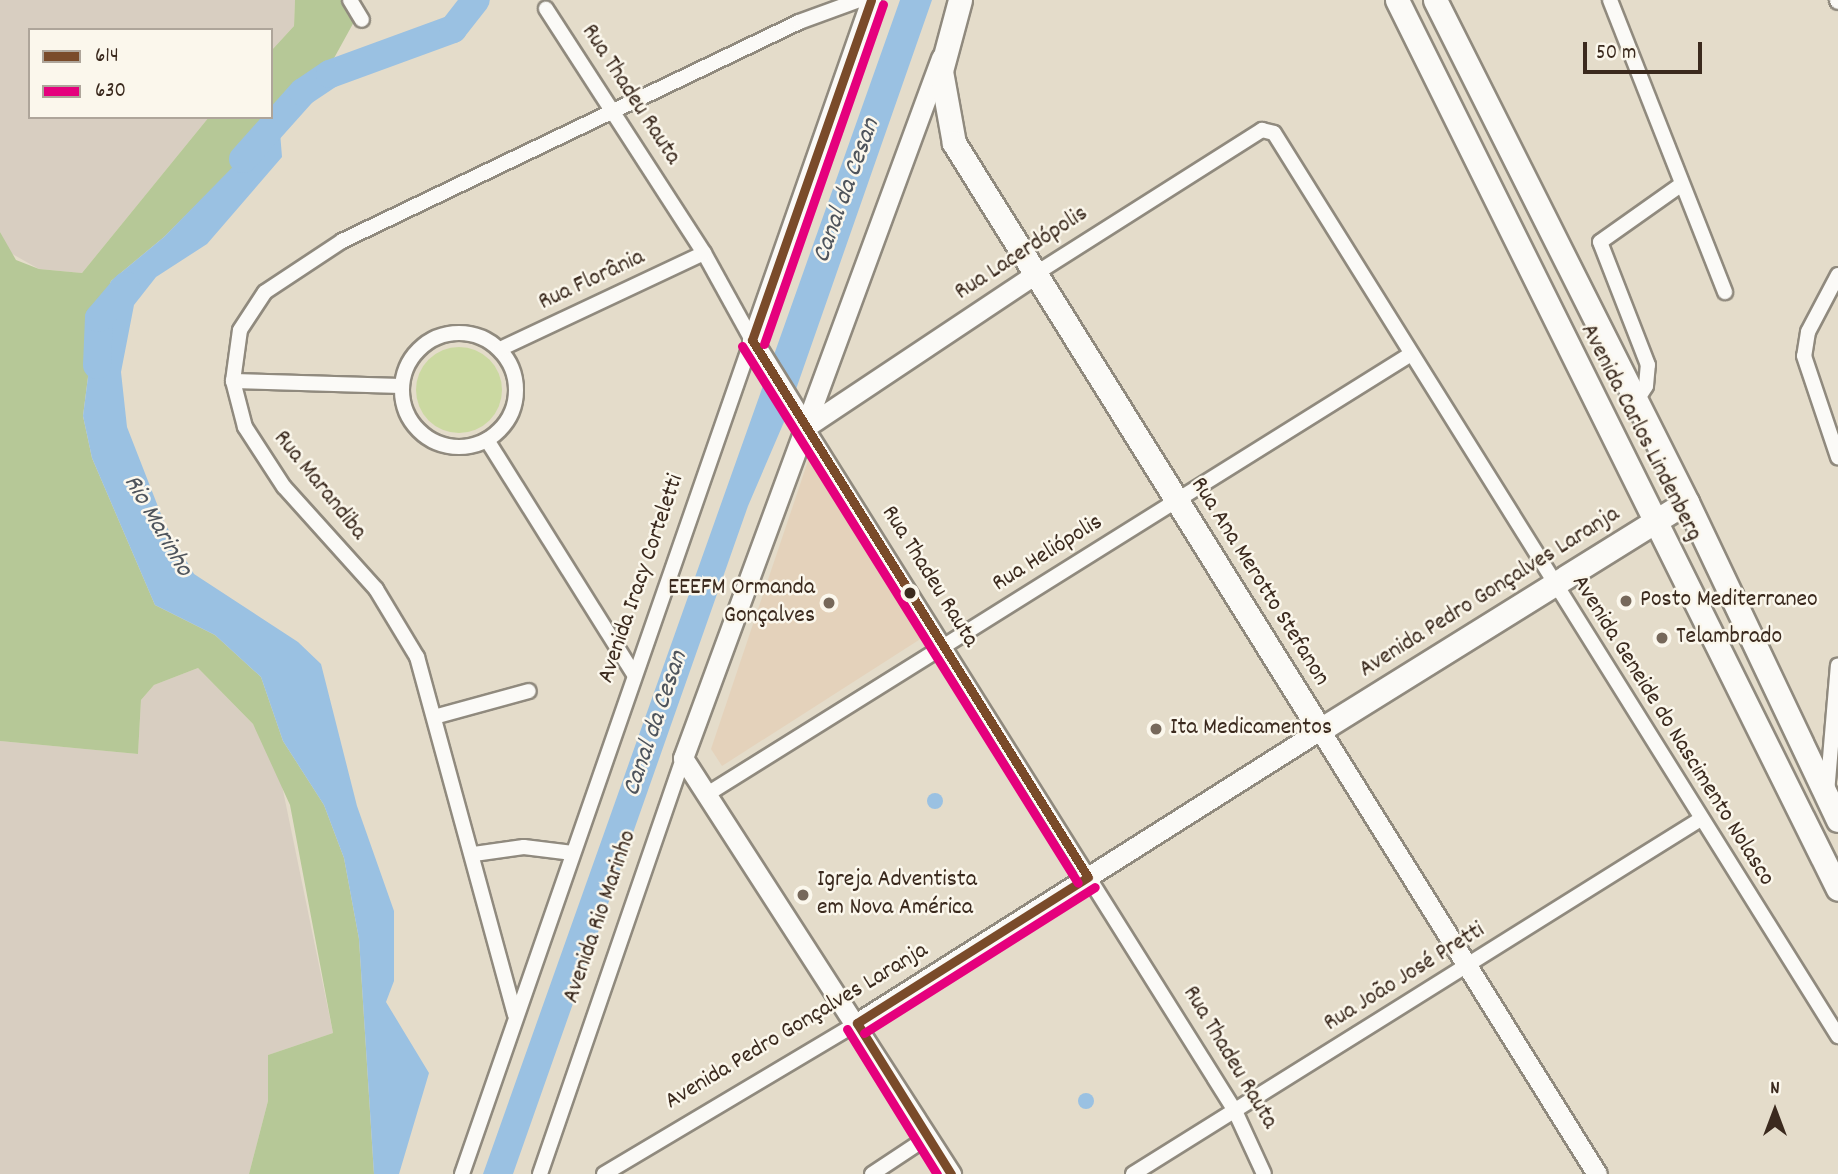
<!DOCTYPE html>
<meta charset="utf-8">
<style>
body{margin:0}
#map{position:relative;width:1838px;height:1174px;overflow:hidden;background:#e4dcca;font-family:Dekko,sans-serif}
div>[style]{position:absolute}
.built>*{inset:0;background:#e4d2bb}
.industrial>*{inset:0;background:#d8cec1}
.green>*{inset:0;background:#cbd9a1}
.round{border-radius:50%}
.forest>*{inset:0;background:#b6c897}
.water>*{inset:0;background:#9ac1e2}
.river>*{height:28px;margin:-14px;padding:0 14px;transform-origin:14px;border-radius:14px;background:#9ac1e2}
.roads{filter:drop-shadow(2px 0 #908a7e) drop-shadow(-2px 0 #908a7e) drop-shadow(0 2px #908a7e) drop-shadow(0 -2px #908a7e)}
.street>*{height:14px;margin:-7px;padding:0 7px;transform-origin:7px;border-radius:7px;background:#fbfaf7}
.street>.ring{margin:-7px;padding:0;box-sizing:content-box;background:none;border:14px solid #fbfaf7;border-radius:50%}
.secondary>*{height:19px;margin:-9.5px;padding:0 9.5px;transform-origin:9.5px;border-radius:9.5px;background:#fbfaf7}
.primary>*{height:23px;margin:-11.5px;padding:0 11.5px;transform-origin:11.5px;border-radius:11.5px;background:#fbfaf7}
.bus-1>*{height:9px;margin:-4.5px;padding:0 4.5px;transform-origin:4.5px;border-radius:4.5px;background:#7a4b2a}
.bus-2>*{height:9px;margin:-4.5px;padding:0 4.5px;transform-origin:4.5px;border-radius:4.5px;background:#e5007d}
.dots>*{width:19px;height:19px;translate:-50% -50%;box-sizing:border-box;border:4px solid #fbf7ec;border-radius:50%}
span{translate:-50% -50%;white-space:nowrap;text-align:center;line-height:1.15;-webkit-text-stroke:5px #fbf7ec;paint-order:stroke}
.street-label{font-size:24px;color:#3b2a1e}
.poi-label{font-size:24px;color:#3b2a1e}
.right{translate:-100% -50%;text-align:right}
.left{translate:0 -50%;text-align:left}
.water-label{font-size:26px;color:#4e545c;font-style:italic}
.legend{position:absolute;left:28px;top:28px;width:245px;height:91px;box-sizing:border-box;background:#fbf7ec;border:2px solid #aea59a;margin:0;padding:9px 12px;list-style:none;font-size:21px;color:#3b2a1e}
.legend li{display:flex;align-items:center;gap:14px;height:35px}
.legend b{width:35px;border:2px solid #aea59a}
.north{position:absolute;left:1740px;top:1076px;width:70px;height:70px;-webkit-text-stroke:5px #fbf7ec;paint-order:stroke;rotate:0deg;font-size:19px;font-weight:700;line-height:28px;text-align:center;color:#3b2a1e}
.north::after{content:'';display:block;margin:auto;width:24px;height:32px;background:#3b2a1e;clip-path:polygon(50% 0,100% 100%,50% 72%,0 100%)}
.scale{position:absolute;left:1583px;top:42px;width:119px;height:32px;box-sizing:border-box;border:4px solid #3b2a1e;border-top:0;padding-left:9px;font-size:21px;line-height:24px;white-space:nowrap;color:#3b2a1e;-webkit-text-stroke:5px #fbf7ec;paint-order:stroke}
</style>
<div id="map">
<div class="built">
<div style="clip-path:polygon(809px 458px,922px 638px,722px 766px,711px 749px)"></div>
</div>
<div class="industrial">
<div style="clip-path:polygon(0 0,295px 0,294px 26px,271px 51px,271px 30px,30px 30px,30px 117px,209px 117px,82px 273px,39px 269px,7px 251px,0 232px)"></div>
<div style="clip-path:polygon(198px 668px,253px 724px,279px 771px,333px 1033px,268px 1055px,268px 1101px,249px 1174px,0 1174px,0 741px,138px 754px,141px 700px,154px 685px)"></div>
</div>
<div class="green">
<div class="round" style="left:416px;top:347px;width:86px;height:86px"></div>
</div>
<div class="forest">
<div style="clip-path:polygon(295px 0,343px 0,355px 20px,322px 80px,164px 237px,111px 281px,93px 338px,83px 416px,92px 458px,155px 605px,215px 635px,261px 677px,283px 741px,324px 805px,344px 858px,359px 939px,374px 1174px,249px 1174px,268px 1101px,268px 1055px,333px 1033px,290px 805px,253px 724px,198px 668px,154px 685px,141px 700px,138px 754px,0 741px,0 232px,16px 260px,39px 269px,82px 273px,209px 117px,271px 117px,271px 51px,294px 26px)"></div>
</div>
<div class="water">
<div style="clip-path:polygon(900px 0,932px 0,787px 415px,748px 506px,513px 1174px,483px 1174px)"></div>
<div style="clip-path:polygon(269px 130px,280px 132px,282px 157px,207px 244px,156px 277px,134px 305px,121px 372px,127px 427px,164px 522px,194px 574px,298px 642px,321px 664px,357px 806px,394px 911px,394px 981px,386px 1002px,429px 1073px,399px 1174px,374px 1174px,359px 939px,344px 858px,324px 805px,283px 741px,261px 677px,215px 635px,155px 605px,92px 458px,83px 416px,93px 338px,111px 281px,164px 237px)"></div>
<div class="round" style="left:927px;top:793px;width:16px;height:16px"></div>
<div class="round" style="left:1078px;top:1093px;width:16px;height:16px"></div>
</div>
<div class="river">
<div style="left:243px;top:159px;width:90px;rotate:-48.2deg"></div>
<div style="left:303px;top:92px;width:32px;rotate:-34deg"></div>
<div style="left:330px;top:74px;width:131px;rotate:-20.1deg"></div>
<div style="left:453px;top:29px;width:37px;rotate:-52deg"></div>
<div style="left:97px;top:365px;width:47px;rotate:-87.6deg"></div>
<div style="left:99px;top:318px;width:42px;rotate:-49.8deg"></div>
</div>
<div class="roads">
<div class="street">
<div style="left:350px;top:0;width:23px;rotate:59deg"></div>
<div style="left:1610px;top:0;width:314px;rotate:68.5deg"></div>
<div style="left:1837px;top:0;width:2px;rotate:63deg"></div>
<div style="left:1035px;top:274px;width:269px;rotate:-32.4deg"></div>
<div style="left:1262px;top:130px;width:12px;rotate:14deg"></div>
<div style="left:1274px;top:133px;width:1065px;rotate:58.01deg"></div>
<div style="left:1838px;top:275px;width:64px;rotate:117.8deg"></div>
<div style="left:1808px;top:332px;width:24px;rotate:99deg"></div>
<div style="left:1804px;top:356px;width:107px;rotate:71.4deg"></div>
<div class="ring" style="left:402px;top:333px;width:100px;height:100px"></div>
<div style="left:500px;top:349px;width:225px;rotate:-25.2deg"></div>
<div style="left:233px;top:381px;width:169px;rotate:1.7deg"></div>
<div style="left:1635px;top:403px;width:20px;rotate:-57deg"></div>
<div style="left:1646px;top:386px;width:21px;rotate:-85deg"></div>
<div style="left:1648px;top:365px;width:132px;rotate:-111.3deg"></div>
<div style="left:1600px;top:242px;width:100px;rotate:-35.3deg"></div>
<div style="left:806px;top:427px;width:807px;rotate:57.9deg"></div>
<div style="left:1235px;top:1111px;width:69px;rotate:65.3deg"></div>
<div style="left:487px;top:440px;width:276px;rotate:57.9deg"></div>
<div style="left:438px;top:716px;width:94px;rotate:-15.4deg"></div>
<div style="left:709px;top:793px;width:828px;rotate:-32.02deg"></div>
<div style="left:1827px;top:793px;width:128px;rotate:-85.1deg"></div>
<div style="left:474px;top:854px;width:50px;rotate:-8deg"></div>
<div style="left:524px;top:847px;width:49px;rotate:7deg"></div>
<div style="left:515px;top:1015px;width:371px;rotate:-105.3deg"></div>
<div style="left:417px;top:657px;width:79px;rotate:-121.1deg"></div>
<div style="left:376px;top:589px;width:137px;rotate:-132deg"></div>
<div style="left:284px;top:487px;width:72px;rotate:-123deg"></div>
<div style="left:245px;top:427px;width:48px;rotate:-104.6deg"></div>
<div style="left:233px;top:381px;width:51px;rotate:-82.2deg"></div>
<div style="left:240px;top:330px;width:45px;rotate:-56.7deg"></div>
<div style="left:265px;top:292px;width:92px;rotate:-33.5deg"></div>
<div style="left:342px;top:241px;width:507px;rotate:-25.6deg"></div>
<div style="left:799px;top:22px;width:64px;rotate:-20.1deg"></div>
<div style="left:462px;top:1174px;width:883px;rotate:-70.83deg"></div>
<div style="left:752px;top:340px;width:99px;rotate:-118.9deg"></div>
<div style="left:704px;top:253px;width:291px;rotate:-122.9deg"></div>
<div style="left:540px;top:1174px;width:440px;rotate:-71deg"></div>
<div style="left:604px;top:1174px;width:295px;rotate:-30.8deg"></div>
<div style="left:872px;top:1174px;width:67px;rotate:-33.5deg"></div>
<div style="left:1133px;top:1174px;width:668px;rotate:-32.02deg"></div>
</div>
<div class="secondary">
<div style="left:941px;top:58px;width:746px;rotate:110.23deg"></div>
<div style="left:683px;top:758px;width:495px;rotate:57.2deg"></div>
<div style="left:806px;top:427px;width:102px;rotate:-121.8deg"></div>
<div style="left:752px;top:340px;width:360px;rotate:-70.7deg"></div>
<div style="left:806px;top:427px;width:275px;rotate:-33.7deg"></div>
<div style="left:857px;top:1023px;width:548px;rotate:-32.33deg"></div>
<div style="left:1320px;top:730px;width:523px;rotate:58.04deg"></div>
</div>
<div class="primary">
<div style="left:960px;top:0;width:73px;rotate:105deg"></div>
<div style="left:941px;top:71px;width:73px;rotate:79.8deg"></div>
<div style="left:954px;top:143px;width:692px;rotate:58.06deg"></div>
<div style="left:1320px;top:730px;width:432px;rotate:-31.9deg"></div>
<div style="left:1397px;top:0;width:992px;rotate:63.62deg"></div>
<div style="left:1435px;top:0;width:562px;rotate:63.34deg"></div>
<div style="left:1687px;top:502px;width:352px;rotate:64.6deg"></div>
</div>
</div>
<div class="bus-1">
<div style="left:752px;top:340px;width:633px;rotate:57.97deg"></div>
<div style="left:752px;top:340px;width:360px;rotate:-70.7deg"></div>
<div style="left:857px;top:1023px;width:273px;rotate:-32.3deg"></div>
<div style="left:857px;top:1023px;width:178px;rotate:58.1deg"></div>
</div>
<div class="bus-2">
<div style="left:764px;top:344px;width:360px;rotate:-70.7deg"></div>
<div style="left:742px;top:346px;width:633px;rotate:57.97deg"></div>
<div style="left:847px;top:1029px;width:171px;rotate:58.2deg"></div>
<div style="left:864px;top:1033px;width:273px;rotate:-32.3deg"></div>
</div>
<div class="dots">
<div style="left:910px;top:593px;background:#3b2a1e"></div>
<div style="left:1626px;top:601px;background:#76685a"></div>
<div style="left:829px;top:603px;background:#76685a"></div>
<div style="left:1662px;top:638px;background:#76685a"></div>
<div style="left:1156px;top:729px;background:#76685a"></div>
<div style="left:803px;top:895px;background:#76685a"></div>
</div>
<div class="street-label">
<span style="left:630px;top:95px;rotate:57deg">Rua Thadeu Rauta</span>
<span style="left:1022px;top:254px;rotate:-33deg">Rua Lacerdópolis</span>
<span style="left:592px;top:281px;rotate:-25deg">Rua Florânia</span>
<span style="left:1640px;top:433px;rotate:63deg">Avenida Carlos Lindenberg</span>
<span style="left:319px;top:486px;rotate:51deg">Rua Marandiba</span>
<span style="left:1048px;top:554px;rotate:-32deg">Rua Heliópolis</span>
<span style="left:929px;top:577px;rotate:58deg">Rua Thadeu Rauta</span>
<span style="left:642px;top:579px;rotate:-71deg">Avenida Iracy Corteletti</span>
<span style="left:1259px;top:582px;rotate:58deg">Rua Ana Merotto Stefanon</span>
<span style="left:1490px;top:593px;rotate:-32deg">Avenida Pedro Gonçalves Laranja</span>
<span style="left:1672px;top:731px;rotate:58deg">Avenida Geneide do Nascimento Nolasco</span>
<span style="left:601px;top:917px;rotate:-71deg">Avenida Rio Marinho</span>
<span style="left:1405px;top:978px;rotate:-32deg">Rua João José Pretti</span>
<span style="left:797px;top:1027px;rotate:-31deg">Avenida Pedro Gonçalves Laranja</span>
<span style="left:1229px;top:1058px;rotate:59deg">Rua Thadeu Rauta</span>
</div>
<div class="poi-label">
<span class="right" style="left:815px;top:603px">EEEFM Ormanda<br>Gonçalves</span>
<span class="left" style="left:1640px;top:601px">Posto Mediterraneo</span>
<span class="left" style="left:1676px;top:638px">Telambrado</span>
<span class="left" style="left:1170px;top:729px">Ita Medicamentos</span>
<span class="left" style="left:817px;top:895px">Igreja Adventista<br>em Nova América</span>
</div>
<div class="water-label">
<span style="left:847px;top:191px;rotate:-70deg">Canal da Cesan</span>
<span style="left:157px;top:526px;rotate:60deg">Rio Marinho</span>
<span style="left:656px;top:724px;rotate:-71deg">Canal da Cesan</span>
</div>
<ul class="legend">
<li><b style="height:9px;background:#7a4b2a"></b>614</li>
<li><b style="height:9px;background:#e5007d"></b>630</li>
</ul>
<div class="north">N</div>
<div class="scale">50 m</div>
</div>
